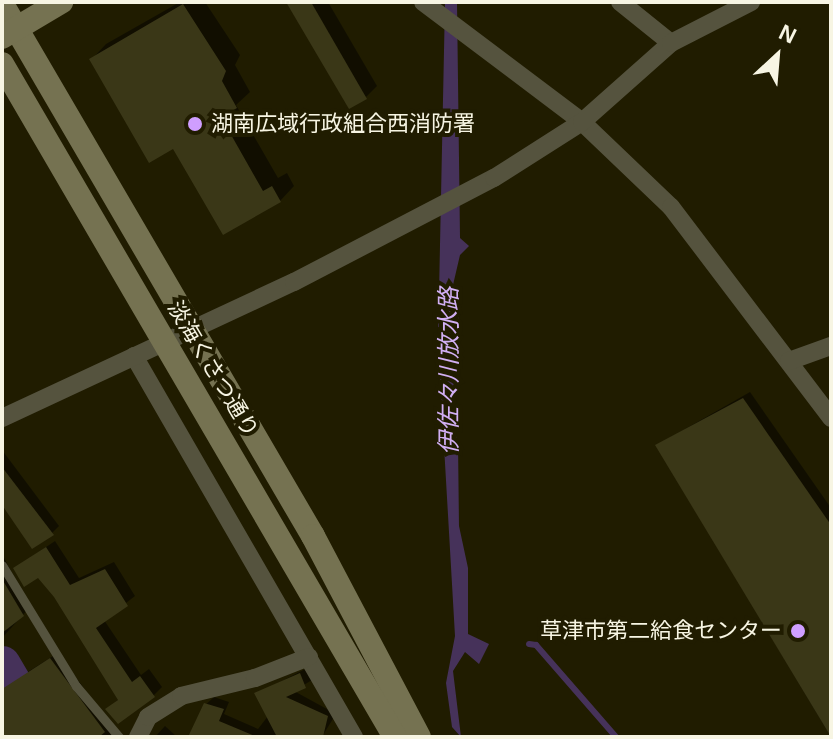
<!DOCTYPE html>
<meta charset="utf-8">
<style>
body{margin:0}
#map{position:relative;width:833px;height:739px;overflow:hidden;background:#201c00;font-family:Arial,"Noto Sans JP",sans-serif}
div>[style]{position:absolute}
.water>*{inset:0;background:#46325a}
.shadow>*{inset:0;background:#0007}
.stream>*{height:6px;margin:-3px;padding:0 3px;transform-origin:3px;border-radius:3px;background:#46325a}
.river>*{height:38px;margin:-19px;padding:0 19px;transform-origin:19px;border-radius:19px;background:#46325a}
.building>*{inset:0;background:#3a3717}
.lane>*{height:9px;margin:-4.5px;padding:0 4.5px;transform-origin:4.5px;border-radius:4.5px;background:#55533e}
.street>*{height:18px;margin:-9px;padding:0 9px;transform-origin:9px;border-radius:9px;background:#55533e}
.secondary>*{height:24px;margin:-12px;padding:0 12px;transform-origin:12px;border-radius:12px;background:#757251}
.dots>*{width:22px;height:22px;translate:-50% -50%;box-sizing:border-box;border:4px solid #201c00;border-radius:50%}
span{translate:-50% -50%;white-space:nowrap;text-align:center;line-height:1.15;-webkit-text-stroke:8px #201c00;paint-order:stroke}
.poi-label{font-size:22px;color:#f7f5e3}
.left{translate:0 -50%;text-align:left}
.right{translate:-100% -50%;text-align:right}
.street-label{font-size:22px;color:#f7f5e3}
.water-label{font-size:24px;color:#d1aff3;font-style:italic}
.frame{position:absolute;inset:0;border:4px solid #f7f5e3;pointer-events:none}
.north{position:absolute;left:737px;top:16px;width:80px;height:80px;-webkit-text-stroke:6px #201c00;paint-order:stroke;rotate:26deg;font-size:22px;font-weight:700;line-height:32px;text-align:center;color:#f7f5e3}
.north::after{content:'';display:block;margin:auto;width:28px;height:36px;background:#f7f5e3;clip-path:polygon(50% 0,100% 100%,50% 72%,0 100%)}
</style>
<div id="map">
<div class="water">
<div style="clip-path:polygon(445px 2px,457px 2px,460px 238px,469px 246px,460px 255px,453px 285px,459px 290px,459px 311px,451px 420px,458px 442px,459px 526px,468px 568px,468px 634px,489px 644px,479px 664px,465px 652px,453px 671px,461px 737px,452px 727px,446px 683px,455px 636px,438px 342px)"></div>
</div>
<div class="shadow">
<div style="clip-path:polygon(180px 2px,205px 2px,240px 55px,235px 65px,250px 92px,236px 105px,278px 178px,287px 173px,294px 186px,280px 201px,174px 147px,92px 59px,106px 44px)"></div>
<div style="clip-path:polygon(289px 2px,328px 2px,377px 86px,366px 97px)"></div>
<div style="clip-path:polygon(750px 392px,831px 508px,831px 737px,657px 445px)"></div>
<div style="clip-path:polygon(2px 450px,59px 526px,52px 533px,2px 507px)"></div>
<div style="clip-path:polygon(55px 541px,79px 578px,114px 562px,135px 596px,104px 620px,141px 675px,149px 669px,162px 687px,154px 695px,108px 709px,119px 699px,56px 596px,38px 576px,15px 568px)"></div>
<div style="clip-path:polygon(2px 554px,30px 607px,2px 638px)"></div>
<div style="clip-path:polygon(58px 653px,120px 737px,2px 737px,2px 661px,13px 681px)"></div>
<div style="clip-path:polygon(307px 668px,312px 680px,294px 691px,336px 714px,323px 735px,190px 737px,202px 708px,214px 697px,229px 702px,224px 714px,258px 729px,268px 716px,257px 694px)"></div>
<div style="clip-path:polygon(165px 726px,177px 737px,155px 737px)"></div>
</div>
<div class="stream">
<div style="left:529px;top:644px;width:7px;rotate:8deg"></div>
<div style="left:536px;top:645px;width:122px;rotate:49deg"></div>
</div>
<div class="river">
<div style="left:2px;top:665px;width:83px;rotate:59.7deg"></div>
</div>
<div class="building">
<div style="clip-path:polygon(286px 2px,311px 2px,367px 99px,349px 109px)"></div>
<div style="clip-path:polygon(183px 4px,226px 71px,222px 81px,237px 108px,221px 117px,263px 191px,272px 186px,281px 202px,223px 235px,173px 149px,149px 163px,89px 59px)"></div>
<div style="clip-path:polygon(743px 398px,831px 525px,831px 737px,655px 445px)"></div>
<div style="clip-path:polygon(2px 467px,54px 535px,32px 549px,2px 505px)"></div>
<div style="clip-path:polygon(46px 547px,70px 585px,105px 569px,128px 606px,96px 628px,132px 682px,140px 676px,155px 697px,118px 724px,105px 709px,118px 700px,54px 597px,38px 578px,24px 587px,13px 568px)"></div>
<div style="clip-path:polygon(2px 579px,24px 616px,2px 633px)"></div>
<div style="clip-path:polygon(50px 658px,105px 732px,99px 737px,2px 737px,2px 689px)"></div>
<div style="clip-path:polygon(300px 673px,306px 688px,286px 697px,328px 716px,323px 737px,277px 737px,254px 693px)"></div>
<div style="clip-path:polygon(204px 703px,224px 709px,219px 721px,257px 737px,188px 737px)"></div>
</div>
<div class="lane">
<div style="left:2px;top:565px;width:142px;rotate:58.6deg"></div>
<div style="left:76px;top:686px;width:67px;rotate:49.9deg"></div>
</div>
<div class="street">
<div style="left:423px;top:2px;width:199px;rotate:37deg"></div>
<div style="left:582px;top:122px;width:123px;rotate:43.7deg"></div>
<div style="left:671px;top:207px;width:265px;rotate:52.8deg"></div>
<div style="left:620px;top:2px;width:65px;rotate:38.8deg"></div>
<div style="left:134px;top:356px;width:440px;rotate:60deg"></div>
<div style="left:789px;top:361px;width:45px;rotate:-19.7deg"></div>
<div style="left:2px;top:418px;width:322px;rotate:-25deg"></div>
<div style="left:294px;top:282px;width:225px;rotate:-27.5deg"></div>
<div style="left:494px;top:178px;width:104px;rotate:-32.5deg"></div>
<div style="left:582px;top:122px;width:119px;rotate:-41.6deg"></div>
<div style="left:671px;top:43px;width:90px;rotate:-27.1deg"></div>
<div style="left:138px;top:737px;width:22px;rotate:-63deg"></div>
<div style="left:148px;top:717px;width:39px;rotate:-32deg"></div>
<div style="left:181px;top:696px;width:76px;rotate:-13.7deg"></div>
<div style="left:255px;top:678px;width:58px;rotate:-21.3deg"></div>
</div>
<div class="secondary">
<div style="left:2px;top:4px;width:616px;rotate:59.69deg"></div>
<div style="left:313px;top:536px;width:227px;rotate:62.2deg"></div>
<div style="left:2px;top:37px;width:69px;rotate:-30.7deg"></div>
<div style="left:2px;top:64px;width:779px;rotate:59.72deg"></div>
</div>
<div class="dots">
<div style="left:195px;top:124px;background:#cf9eff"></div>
<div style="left:798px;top:631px;background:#cf9eff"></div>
</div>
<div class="poi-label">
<span class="left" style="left:211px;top:124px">湖南広域行政組合西消防署</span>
<span class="right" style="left:782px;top:631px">草津市第二給食センター</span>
</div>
<div class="street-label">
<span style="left:213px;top:369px;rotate:59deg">淡海くさつ通り</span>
</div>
<div class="water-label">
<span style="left:449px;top:371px;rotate:-90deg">伊佐々川放水路</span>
</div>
<div class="frame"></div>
<div class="north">N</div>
</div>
